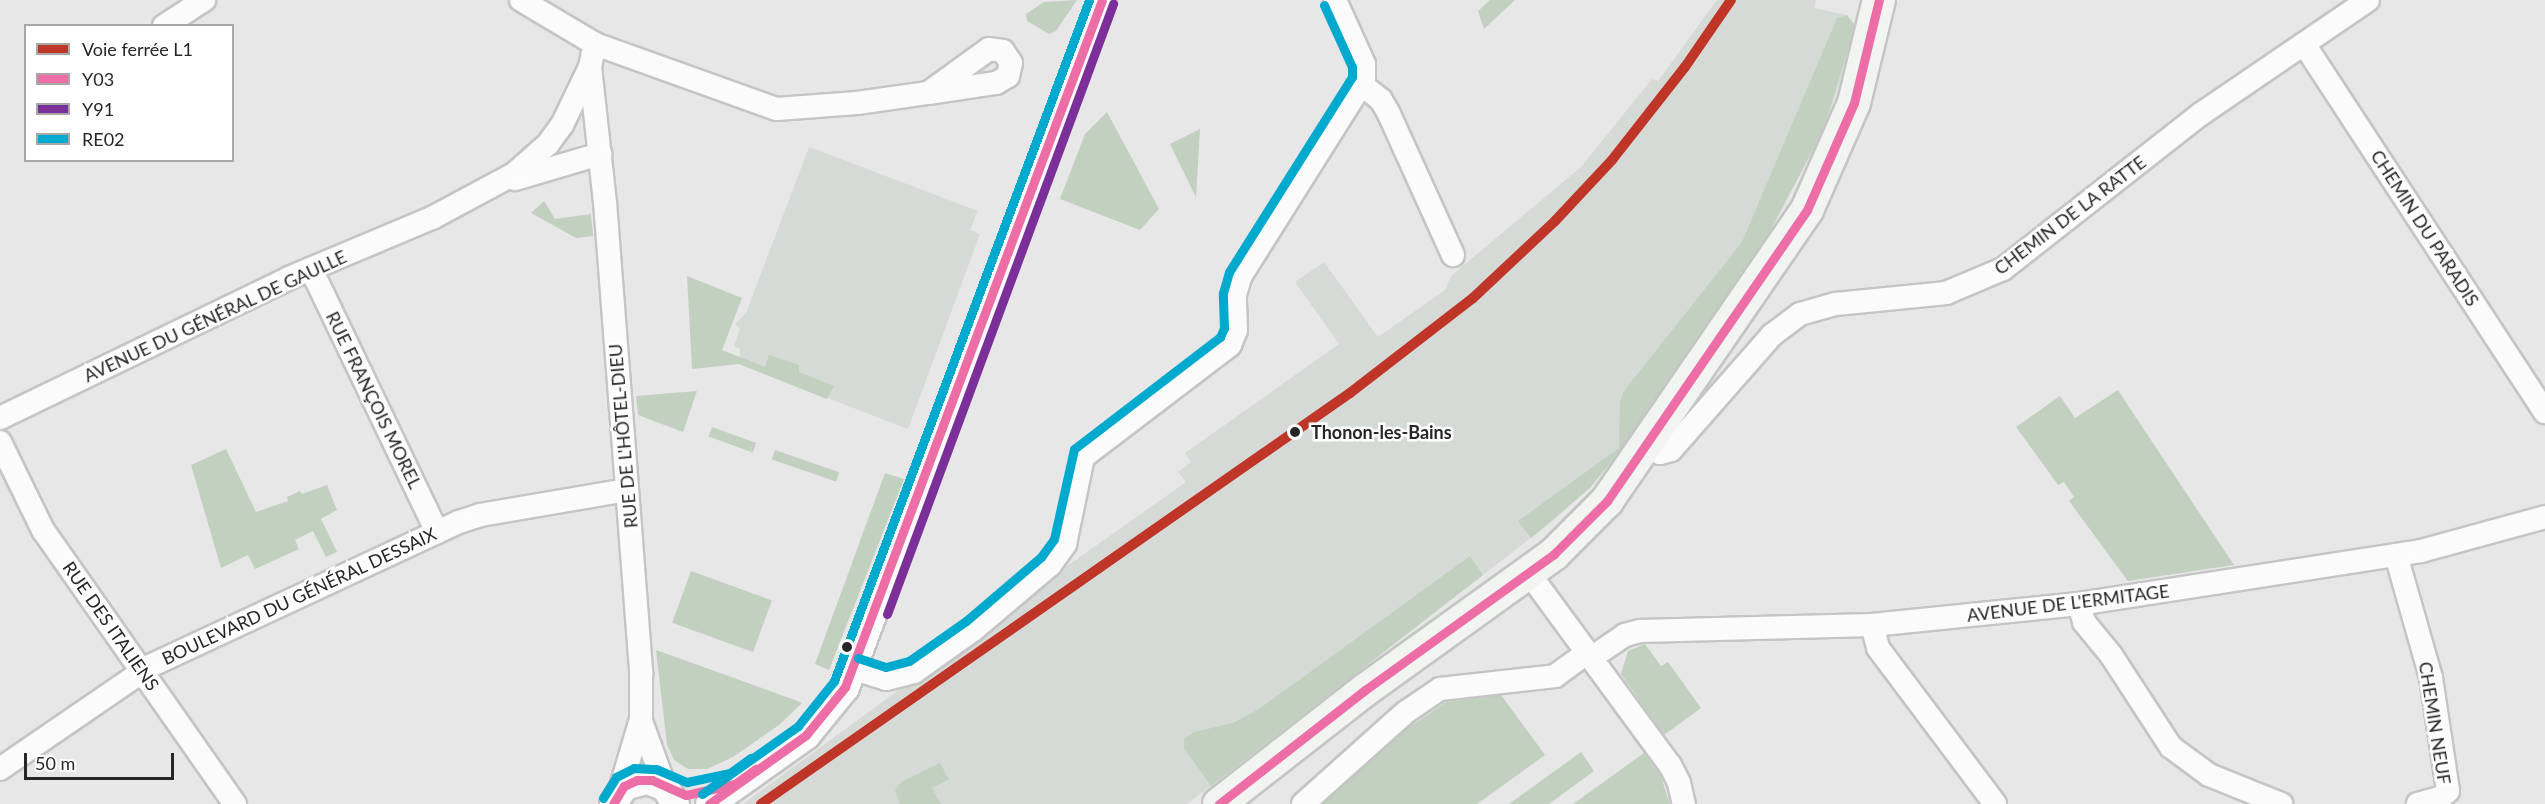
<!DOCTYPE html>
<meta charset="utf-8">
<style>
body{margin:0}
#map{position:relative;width:2545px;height:804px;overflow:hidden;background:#e6e7e6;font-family:Lato,sans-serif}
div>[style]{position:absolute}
.built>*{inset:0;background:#d6dad6}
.green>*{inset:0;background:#c2d0c0;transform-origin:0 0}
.roads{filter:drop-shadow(2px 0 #c4c5c4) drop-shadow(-2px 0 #c4c5c4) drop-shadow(0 2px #c4c5c4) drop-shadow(0 -2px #c4c5c4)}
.minor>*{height:22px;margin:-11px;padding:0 11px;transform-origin:11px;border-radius:11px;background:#fbfbfb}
.tertiary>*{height:27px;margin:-13.5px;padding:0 13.5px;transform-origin:13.5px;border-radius:13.5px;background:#fbfbfb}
.secondary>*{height:32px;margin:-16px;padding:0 16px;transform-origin:16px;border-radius:16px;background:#f1f4f1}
.bus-1>*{height:9px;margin:-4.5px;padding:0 4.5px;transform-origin:4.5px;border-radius:4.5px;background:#ed6da6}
.bus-2>*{height:9px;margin:-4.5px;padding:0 4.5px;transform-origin:4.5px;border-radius:4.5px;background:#7a2f99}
.bus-3>*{height:9px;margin:-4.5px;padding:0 4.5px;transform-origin:4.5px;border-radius:4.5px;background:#00a9ce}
.rail-1>*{height:10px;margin:-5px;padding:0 5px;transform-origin:5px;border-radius:5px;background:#bf3527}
.dots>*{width:16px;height:16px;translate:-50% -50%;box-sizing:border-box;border:3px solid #fff;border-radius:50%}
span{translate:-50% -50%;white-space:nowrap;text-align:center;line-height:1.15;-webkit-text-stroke:5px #fff;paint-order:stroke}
.street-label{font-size:18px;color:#252625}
.stop-label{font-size:18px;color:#252625;font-weight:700}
.left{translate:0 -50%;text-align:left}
.legend{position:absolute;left:24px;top:24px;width:210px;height:138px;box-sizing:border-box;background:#fff;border:2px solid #a8a8a8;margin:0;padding:8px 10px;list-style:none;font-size:18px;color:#252625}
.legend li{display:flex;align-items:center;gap:12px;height:30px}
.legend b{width:30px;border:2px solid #a8a8a8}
.scale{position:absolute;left:24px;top:753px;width:150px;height:27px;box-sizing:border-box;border:3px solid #252625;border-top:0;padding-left:8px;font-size:18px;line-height:21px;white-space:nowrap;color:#252625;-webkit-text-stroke:4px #fff;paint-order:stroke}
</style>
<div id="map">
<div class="built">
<div style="clip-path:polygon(1717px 0,1816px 0,1814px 8px,1847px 15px,1855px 26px,1842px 76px,1823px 131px,1769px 233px,1621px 450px,1590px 487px,1554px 520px,1187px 804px,743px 804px,915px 678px,921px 678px,995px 627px,1053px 576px,1186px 482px,1178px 472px,1191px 462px,1185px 453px,1339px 344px,1295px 282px,1324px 262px,1378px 337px,1445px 290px,1451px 276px,1581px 167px,1652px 79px,1658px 81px)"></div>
<div style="clip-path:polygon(809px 147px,978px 211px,970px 230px,980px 234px,908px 429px,739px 364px,740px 349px,734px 346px,740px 329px,735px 324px,746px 313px)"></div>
</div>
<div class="green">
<div style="clip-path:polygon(1077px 0,1056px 31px,1049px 34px,1027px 21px,1026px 14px,1044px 2px)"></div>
<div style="clip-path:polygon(1490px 0,1515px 0,1484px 29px,1478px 11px)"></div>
<div style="clip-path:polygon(1847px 15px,1855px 26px,1823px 131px,1769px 233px,1621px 450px,1590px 488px,1531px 538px,1518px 521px,1619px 448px,1620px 401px,1624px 391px,1742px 242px,1837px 18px)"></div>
<div style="clip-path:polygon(1107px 112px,1159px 209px,1140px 230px,1060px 199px,1085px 134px)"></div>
<div style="clip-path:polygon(1200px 129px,1196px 197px,1170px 144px)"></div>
<div style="clip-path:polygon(544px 201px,555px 219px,591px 214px,593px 236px,576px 238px,531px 213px)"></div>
<div style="clip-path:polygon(687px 276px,742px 298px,722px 350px,765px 367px,769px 355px,799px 365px,799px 372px,834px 386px,827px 399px,739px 364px,692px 369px)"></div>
<div style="clip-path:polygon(2118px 390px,2127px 404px,2234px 565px,2128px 581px,2069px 501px,2074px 497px,2064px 482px,2058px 485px,2016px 427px,2060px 396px,2075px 418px)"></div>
<div style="clip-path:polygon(697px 391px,683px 432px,638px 415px,636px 396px)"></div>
<div style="left:712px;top:427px;width:47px;height:10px;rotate:20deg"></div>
<div style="clip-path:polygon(226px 449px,256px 512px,288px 501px,287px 497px,300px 491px,302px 494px,327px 485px,337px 510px,321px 519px,337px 552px,326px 557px,313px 531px,295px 540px,299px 549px,255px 569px,248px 555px,221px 568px,191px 465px)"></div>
<div style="left:775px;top:450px;width:68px;height:10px;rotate:19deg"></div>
<div style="clip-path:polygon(885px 473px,904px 479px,829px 670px,815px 664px)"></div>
<div style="clip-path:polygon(1470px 556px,1483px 575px,1211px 786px,1184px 748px,1184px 739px,1194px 732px,1233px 723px,1259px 709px)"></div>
<div style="left:691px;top:571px;width:86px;height:55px;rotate:20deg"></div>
<div style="clip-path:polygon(1645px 644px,1661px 666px,1668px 662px,1701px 708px,1664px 735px,1621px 674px,1628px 651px)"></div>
<div style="clip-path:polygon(656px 650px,795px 700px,802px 703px,779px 725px,733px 757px,707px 769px,688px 769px,674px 760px,667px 745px)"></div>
<div style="clip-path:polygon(1501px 695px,1545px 755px,1477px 804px,1321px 804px,1398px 735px,1446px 702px)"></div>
<div style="clip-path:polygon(1581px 752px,1594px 771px,1549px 804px,1509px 804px)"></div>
<div style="clip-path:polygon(1644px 753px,1661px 777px,1670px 804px,1573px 804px)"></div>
<div style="clip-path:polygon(940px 763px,949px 779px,932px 788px,941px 804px,900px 804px,895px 791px,901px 782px)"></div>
</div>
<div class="roads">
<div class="minor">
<div style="left:521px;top:0;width:86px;rotate:30.7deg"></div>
<div style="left:595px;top:44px;width:193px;rotate:19.7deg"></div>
<div style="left:777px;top:109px;width:80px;rotate:-4.3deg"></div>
<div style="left:857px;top:103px;width:72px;rotate:-8deg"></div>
<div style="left:928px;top:93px;width:69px;rotate:-8.4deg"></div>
<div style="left:996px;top:83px;width:14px;rotate:-30deg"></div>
<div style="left:1008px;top:76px;width:13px;rotate:-77deg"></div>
<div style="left:1011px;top:63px;width:14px;rotate:-124deg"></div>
<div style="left:1003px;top:51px;width:14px;rotate:-172deg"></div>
<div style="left:989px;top:49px;width:75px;rotate:144.2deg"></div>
<div style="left:164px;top:26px;width:48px;rotate:-33deg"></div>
<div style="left:2304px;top:44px;width:440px;rotate:56.8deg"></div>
<div style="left:590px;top:67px;width:136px;rotate:83.7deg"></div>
<div style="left:605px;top:202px;width:474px;rotate:85.6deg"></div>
<div style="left:641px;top:675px;width:44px;rotate:90deg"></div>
<div style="left:641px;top:719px;width:74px;rotate:106.5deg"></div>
<div style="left:1362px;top:85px;width:24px;rotate:38deg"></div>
<div style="left:1381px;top:100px;width:16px;rotate:60deg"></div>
<div style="left:1389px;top:114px;width:155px;rotate:65.6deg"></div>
<div style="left:515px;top:179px;width:89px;rotate:-16.4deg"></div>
<div style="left:311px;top:269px;width:292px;rotate:64.4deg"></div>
<div style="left:0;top:418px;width:321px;rotate:-25.8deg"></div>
<div style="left:289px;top:278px;width:155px;rotate:-22.8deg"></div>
<div style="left:432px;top:218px;width:93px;rotate:-28.2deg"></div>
<div style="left:514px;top:174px;width:45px;rotate:-41.4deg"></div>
<div style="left:548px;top:144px;width:24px;rotate:-54deg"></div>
<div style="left:562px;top:125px;width:64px;rotate:-64.2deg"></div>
<div style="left:590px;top:67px;width:24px;rotate:-78deg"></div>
<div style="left:0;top:442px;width:98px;rotate:64deg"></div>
<div style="left:43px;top:530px;width:335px;rotate:55deg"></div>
<div style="left:1646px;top:445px;width:16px;rotate:30deg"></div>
<div style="left:1660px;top:453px;width:11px;rotate:-15deg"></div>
<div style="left:1671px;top:450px;width:153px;rotate:-48.7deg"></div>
<div style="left:1772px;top:335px;width:35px;rotate:-37deg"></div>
<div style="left:1800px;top:314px;width:37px;rotate:-16deg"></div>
<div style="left:1836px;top:304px;width:111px;rotate:-5.7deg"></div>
<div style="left:1946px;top:293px;width:62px;rotate:-22.8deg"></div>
<div style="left:2003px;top:269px;width:251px;rotate:-38.1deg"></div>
<div style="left:2201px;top:114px;width:202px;rotate:-34.3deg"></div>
<div style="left:2396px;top:555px;width:128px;rotate:74.1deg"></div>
<div style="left:2431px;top:678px;width:114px;rotate:81.4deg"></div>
<div style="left:2448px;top:791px;width:11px;rotate:139deg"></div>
<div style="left:2440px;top:798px;width:23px;rotate:165deg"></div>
<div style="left:1528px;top:572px;width:240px;rotate:53.7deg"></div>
<div style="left:1670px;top:765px;width:20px;rotate:63deg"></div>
<div style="left:1679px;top:783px;width:22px;rotate:77deg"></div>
<div style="left:2079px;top:604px;width:19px;rotate:74deg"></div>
<div style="left:2084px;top:622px;width:43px;rotate:50.7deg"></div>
<div style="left:2111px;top:655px;width:110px;rotate:56.9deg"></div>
<div style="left:2171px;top:747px;width:47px;rotate:36.4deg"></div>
<div style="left:2209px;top:775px;width:78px;rotate:21.9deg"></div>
<div style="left:1872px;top:625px;width:24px;rotate:75deg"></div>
<div style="left:1878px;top:648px;width:195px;rotate:53.1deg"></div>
<div style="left:1591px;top:658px;width:41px;rotate:-34.1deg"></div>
<div style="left:1625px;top:635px;width:16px;rotate:-15deg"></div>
<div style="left:1640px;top:631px;width:232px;rotate:-1.5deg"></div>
<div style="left:1872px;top:625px;width:208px;rotate:-5.8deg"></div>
<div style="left:2079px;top:604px;width:346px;rotate:-8.8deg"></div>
<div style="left:2421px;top:551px;width:129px;rotate:-15.3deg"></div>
<div style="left:854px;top:669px;width:34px;rotate:17deg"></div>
<div style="left:886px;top:679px;width:29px;rotate:-14deg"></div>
<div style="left:914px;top:672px;width:72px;rotate:-35.4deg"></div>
<div style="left:973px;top:630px;width:101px;rotate:-40.2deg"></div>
<div style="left:1050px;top:565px;width:26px;rotate:-54deg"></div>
<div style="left:1065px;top:544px;width:89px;rotate:-78.3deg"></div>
<div style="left:1083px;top:457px;width:185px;rotate:-37.3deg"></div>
<div style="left:1230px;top:345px;width:16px;rotate:-68deg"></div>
<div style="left:1236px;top:330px;width:35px;rotate:-92deg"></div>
<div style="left:1235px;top:295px;width:19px;rotate:-74deg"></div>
<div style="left:1240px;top:277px;width:233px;rotate:-57.8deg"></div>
<div style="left:1364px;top:80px;width:16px;rotate:-90deg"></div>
<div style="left:1364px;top:64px;width:70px;rotate:-114.4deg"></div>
<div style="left:641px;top:721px;width:70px;rotate:70deg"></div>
<div style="left:0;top:769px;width:184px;rotate:-34.4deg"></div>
<div style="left:152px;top:665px;width:339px;rotate:-25deg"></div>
<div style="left:459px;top:522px;width:22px;rotate:-18deg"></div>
<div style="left:480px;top:515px;width:149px;rotate:-9.7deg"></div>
<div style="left:1303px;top:804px;width:138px;rotate:-41.8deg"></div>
<div style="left:1406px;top:712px;width:41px;rotate:-34.1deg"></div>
<div style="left:1440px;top:689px;width:116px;rotate:-6.4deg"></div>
<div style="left:1555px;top:676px;width:39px;rotate:-36deg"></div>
</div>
<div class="tertiary">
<div style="left:613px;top:804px;width:21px;rotate:-59deg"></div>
<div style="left:624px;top:786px;width:24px;rotate:-15deg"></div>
<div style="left:647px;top:780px;width:19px;rotate:21deg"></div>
<div style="left:665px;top:787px;width:20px;rotate:60deg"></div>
<div style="left:709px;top:804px;width:119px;rotate:-35.4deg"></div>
<div style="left:806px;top:735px;width:62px;rotate:-50.9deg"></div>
<div style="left:845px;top:687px;width:733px;rotate:-69.49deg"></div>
</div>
<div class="secondary">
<div style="left:1219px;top:804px;width:185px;rotate:-38deg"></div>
<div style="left:1365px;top:690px;width:233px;rotate:-35.7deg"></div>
<div style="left:1554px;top:554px;width:75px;rotate:-45deg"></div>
<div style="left:1607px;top:501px;width:353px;rotate:-55.5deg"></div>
<div style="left:1807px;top:210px;width:117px;rotate:-66.3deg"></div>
<div style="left:1854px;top:103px;width:106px;rotate:-76.4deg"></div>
</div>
</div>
<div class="bus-1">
<div style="left:613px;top:804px;width:21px;rotate:-59deg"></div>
<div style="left:624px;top:786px;width:14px;rotate:-25deg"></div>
<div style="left:637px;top:780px;width:15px"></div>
<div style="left:652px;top:780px;width:37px;rotate:24deg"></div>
<div style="left:686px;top:795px;width:50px;rotate:-12.7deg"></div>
<div style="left:735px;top:784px;width:26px;rotate:-36deg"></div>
<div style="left:709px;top:804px;width:119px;rotate:-35.4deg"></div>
<div style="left:806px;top:735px;width:62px;rotate:-50.9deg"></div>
<div style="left:845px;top:687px;width:733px;rotate:-69.49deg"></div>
<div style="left:1219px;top:804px;width:185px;rotate:-38deg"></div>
<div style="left:1365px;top:690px;width:233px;rotate:-35.7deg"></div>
<div style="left:1554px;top:554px;width:75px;rotate:-45deg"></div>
<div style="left:1607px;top:501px;width:353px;rotate:-55.5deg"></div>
<div style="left:1807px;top:210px;width:117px;rotate:-66.3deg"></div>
<div style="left:1854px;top:103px;width:106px;rotate:-76.4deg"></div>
</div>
<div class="bus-2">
<div style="left:887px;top:614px;width:651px;rotate:-69.67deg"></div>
</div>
<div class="bus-3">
<div style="left:858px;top:658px;width:29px;rotate:18deg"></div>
<div style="left:886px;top:667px;width:24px;rotate:-15deg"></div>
<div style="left:909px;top:661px;width:70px;rotate:-35.1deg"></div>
<div style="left:966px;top:621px;width:99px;rotate:-40.5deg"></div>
<div style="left:1041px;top:557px;width:22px;rotate:-54deg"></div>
<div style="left:1054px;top:539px;width:92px;rotate:-77.5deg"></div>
<div style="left:1074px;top:449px;width:184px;rotate:-37.5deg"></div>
<div style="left:1220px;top:337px;width:10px;rotate:-66deg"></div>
<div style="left:1224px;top:328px;width:35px;rotate:-92deg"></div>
<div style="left:1223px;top:293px;width:22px;rotate:-74deg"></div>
<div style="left:1229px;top:272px;width:231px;rotate:-57.8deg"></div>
<div style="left:1352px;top:77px;width:10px;rotate:-90deg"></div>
<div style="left:1352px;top:67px;width:68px;rotate:-114.3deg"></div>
<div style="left:702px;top:794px;width:118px;rotate:-35.3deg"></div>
<div style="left:798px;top:726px;width:58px;rotate:-51.3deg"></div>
<div style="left:834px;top:681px;width:727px;rotate:-69.47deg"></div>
<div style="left:603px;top:798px;width:25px;rotate:-58deg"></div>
<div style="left:616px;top:777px;width:20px;rotate:-27deg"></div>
<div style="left:634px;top:768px;width:22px;rotate:3deg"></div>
<div style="left:656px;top:769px;width:34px;rotate:23deg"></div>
<div style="left:687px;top:782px;width:44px;rotate:-11.8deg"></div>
<div style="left:730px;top:773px;width:26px;rotate:-36deg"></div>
</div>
<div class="rail-1">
<div style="left:761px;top:804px;width:718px;rotate:-34.91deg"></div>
<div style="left:1350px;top:393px;width:155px;rotate:-37.7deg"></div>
<div style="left:1473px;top:298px;width:112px;rotate:-43.2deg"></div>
<div style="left:1555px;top:221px;width:83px;rotate:-46.9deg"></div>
<div style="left:1612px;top:160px;width:118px;rotate:-51.9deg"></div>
<div style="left:1685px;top:67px;width:81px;rotate:-55.5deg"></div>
</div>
<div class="dots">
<div style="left:1295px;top:432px;background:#252625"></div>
<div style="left:847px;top:647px;background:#252625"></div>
</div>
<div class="street-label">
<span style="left:2070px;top:215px;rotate:-37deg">CHEMIN DE LA RATTE</span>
<span style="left:2425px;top:228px;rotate:57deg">CHEMIN DU PARADIS</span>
<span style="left:215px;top:316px;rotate:-25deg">AVENUE DU GÉNÉRAL DE GAULLE</span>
<span style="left:374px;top:400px;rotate:64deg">RUE FRANÇOIS MOREL</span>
<span style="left:623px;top:436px;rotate:-95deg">RUE DE L'HÔTEL-DIEU</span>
<span style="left:299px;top:596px;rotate:-25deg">BOULEVARD DU GÉNÉRAL DESSAIX</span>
<span style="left:2068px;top:603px;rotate:-7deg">AVENUE DE L'ERMITAGE</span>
<span style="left:111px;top:626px;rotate:55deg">RUE DES ITALIENS</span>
<span style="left:2435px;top:723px;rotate:81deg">CHEMIN NEUF</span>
</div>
<div class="stop-label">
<span class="left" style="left:1311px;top:432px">Thonon-les-Bains</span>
</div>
<ul class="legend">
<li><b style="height:8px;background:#bf3527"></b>Voie ferrée L1</li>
<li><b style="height:8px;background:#ed6da6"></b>Y03</li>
<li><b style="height:8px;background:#7a2f99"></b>Y91</li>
<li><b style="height:8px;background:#00a9ce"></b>RE02</li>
</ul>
<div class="scale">50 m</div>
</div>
